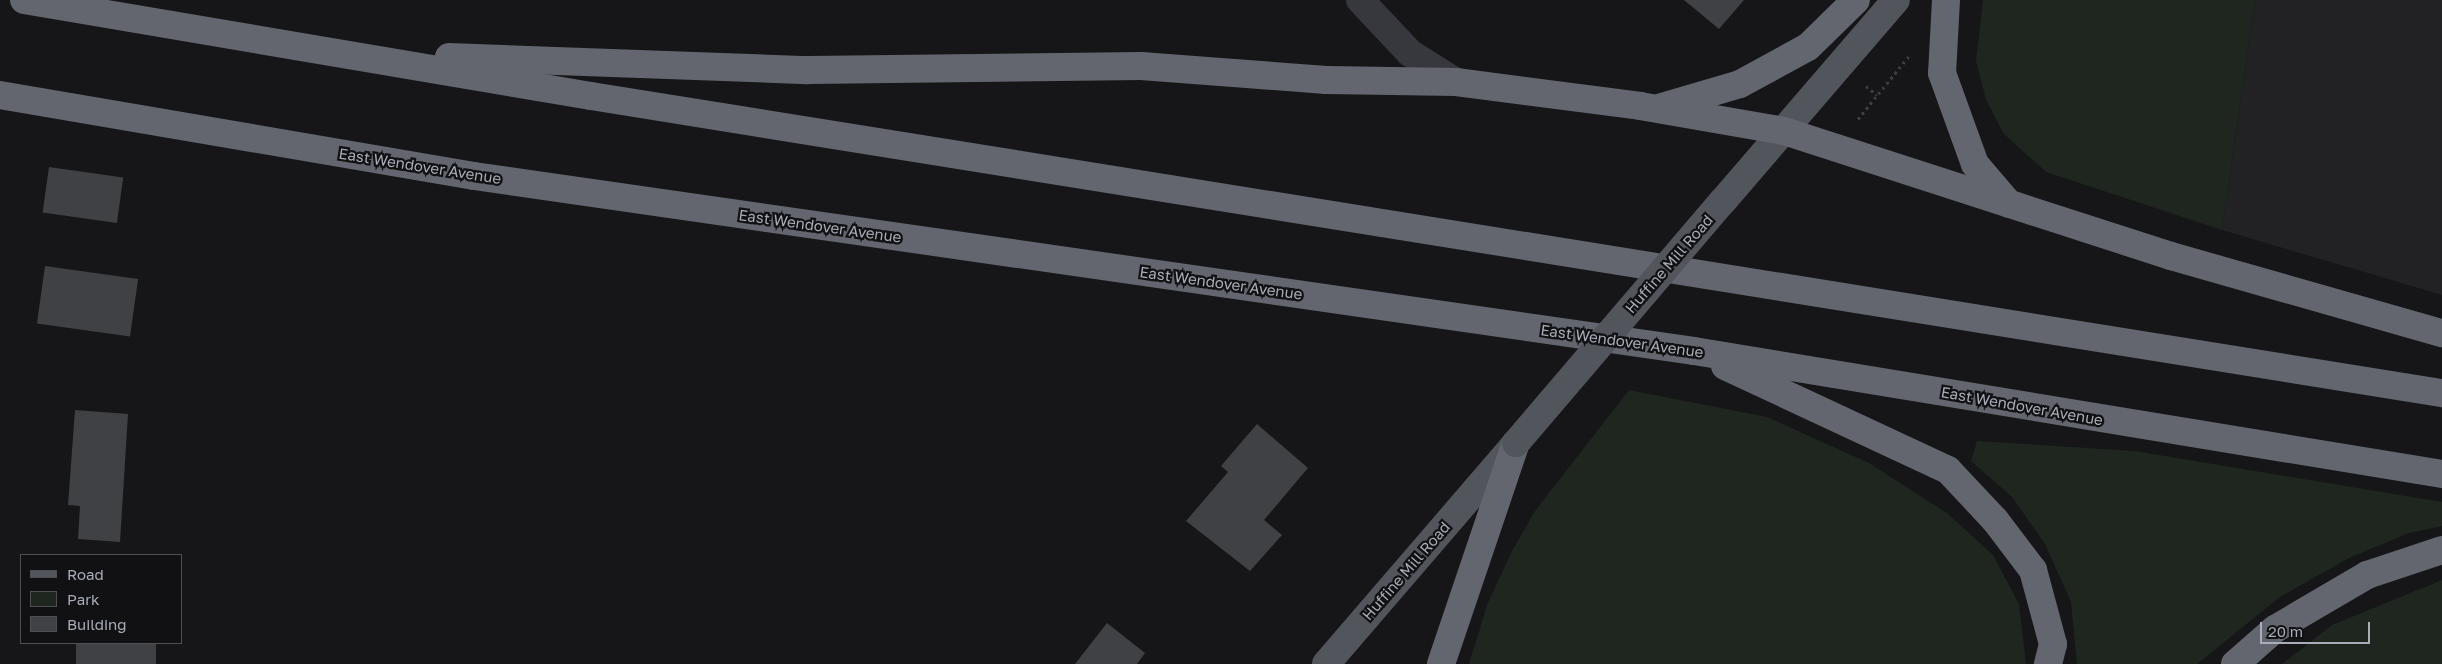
<!DOCTYPE html>
<style>
body{margin:0}
#map{position:relative;width:2442px;height:664px;overflow:hidden;background:#161618;font-family:"Golos Text",sans-serif}
div>[style]{position:absolute}
.built>*{inset:0;background:#222225}
.green>*{inset:0;background:#1e261f}
.building>*{inset:0;background:#404145;transform-origin:0 0}
.path>*{height:3px;margin-top:-1.5px;transform-origin:0;background:repeating-linear-gradient(90deg,#3d3f44 0 2.5px,transparent 0 6.5px)}
.minor>*{height:28px;margin:-14px;padding:0 14px;transform-origin:14px;border-radius:14px;background:#37383d}
.major>*{height:28px;margin:-14px;padding:0 14px;transform-origin:14px;border-radius:14px;background:#53555c}
.highway>*{height:28px;margin:-14px;padding:0 14px;transform-origin:14px;border-radius:14px;background:#63666e}
.major-bridge>*{height:28px;margin:-14px;padding:0 14px;transform-origin:14px;border-radius:14px;background:#53555c}
span{translate:-50% -50%;white-space:nowrap;text-align:center;line-height:1.15;-webkit-text-stroke:4.5px #111113;paint-order:stroke}
.street-label{font-size:15px;color:#a8adb8}
.legend{position:absolute;left:20px;top:554px;width:162px;height:90px;box-sizing:border-box;background:#111113;border:1px solid #4d4f55;margin:0;padding:6px 9px;list-style:none;font-size:15px;color:#a8adb8}
.legend li{display:flex;align-items:center;gap:10px;height:25px}
.legend b{width:25px;border:1px solid #4d4f55}
.scale{position:absolute;left:2260px;top:622px;width:110px;height:22px;box-sizing:border-box;border:2px solid #a8adb8;border-top:0;padding-left:6px;font-size:15px;line-height:18px;white-space:nowrap;color:#a8adb8;-webkit-text-stroke:4px #111113;paint-order:stroke}
</style>
<div id="map">
<div class="built">
<div style="clip-path:polygon(2255px 0,2442px 0,2442px 295px,2222px 230px)"></div>
</div>
<div class="green">
<div style="clip-path:polygon(1983px 0,2255px 0,2222px 230px,2046px 172px,2004px 134px,1986px 100px,1976px 61px)"></div>
<div style="clip-path:polygon(1629px 390px,1767px 417px,1869px 463px,1947px 513px,1993px 555px,2019px 604px,2026px 664px,1469px 664px,1487px 605px,1512px 551px,1535px 511px)"></div>
<div style="clip-path:polygon(1977px 441px,2135px 451px,2442px 502px,2442px 526px,2409px 533px,2349px 558px,2280px 597px,2197px 664px,2077px 664px,2071px 602px,2045px 544px,2012px 497px,1971px 461px)"></div>
<div style="clip-path:polygon(2442px 580px,2442px 664px,2282px 664px,2332px 625px)"></div>
</div>
<div class="building">
<div style="clip-path:polygon(1684px 0,1744px 0,1719px 29px)"></div>
<div style="left:49px;top:167px;width:75px;height:46px;rotate:8deg"></div>
<div style="left:45px;top:266px;width:94px;height:58px;rotate:8deg"></div>
<div style="clip-path:polygon(75px 410px,128px 414px,120px 542px,78px 539px,80px 506px,68px 505px)"></div>
<div style="clip-path:polygon(1257px 424px,1308px 468px,1264px 520px,1282px 535px,1250px 571px,1186px 521px,1228px 472px,1221px 466px)"></div>
<div style="clip-path:polygon(1107px 623px,1145px 653px,1137px 664px,1075px 664px)"></div>
<div style="left:76px;top:643px;width:80px;height:21px"></div>
</div>
<div class="path">
<div style="left:1866px;top:86px;width:14px;rotate:39deg"></div>
<div style="left:1858px;top:119px;width:81px;rotate:-51deg"></div>
</div>
<div class="minor">
<div style="left:1360px;top:0;width:73px;rotate:46.7deg"></div>
<div style="left:1410px;top:53px;width:54px;rotate:32.2deg"></div>
</div>
<div class="major">
<div style="left:1723px;top:201px;width:265px;rotate:-49.3deg"></div>
<div style="left:1326px;top:664px;width:291px;rotate:-49.3deg"></div>
</div>
<div class="highway">
<div style="left:24px;top:0;width:575px;rotate:9.61deg"></div>
<div style="left:591px;top:96px;width:1875px;rotate:9.12deg"></div>
<div style="left:1946px;top:0;width:73px;rotate:93.1deg"></div>
<div style="left:1942px;top:73px;width:97px;rotate:70.1deg"></div>
<div style="left:1975px;top:164px;width:52px;rotate:49.6deg"></div>
<div style="left:449px;top:57px;width:359px;rotate:2.1deg"></div>
<div style="left:808px;top:70px;width:333px;rotate:-0.7deg"></div>
<div style="left:1141px;top:66px;width:186px;rotate:4.3deg"></div>
<div style="left:1326px;top:80px;width:130px;rotate:0.9deg"></div>
<div style="left:1456px;top:82px;width:186px;rotate:7.4deg"></div>
<div style="left:1640px;top:106px;width:146px;rotate:9.8deg"></div>
<div style="left:1784px;top:131px;width:407px;rotate:17.9deg"></div>
<div style="left:2171px;top:256px;width:282px;rotate:15.9deg"></div>
<div style="left:0;top:95px;width:481px;rotate:9.7deg"></div>
<div style="left:474px;top:176px;width:1232px;rotate:8.16deg"></div>
<div style="left:1694px;top:351px;width:758px;rotate:9.34deg"></div>
<div style="left:1662px;top:107px;width:81px;rotate:-16.4deg"></div>
<div style="left:1740px;top:84px;width:77px;rotate:-28.6deg"></div>
<div style="left:1808px;top:47px;width:67px;rotate:-44.4deg"></div>
<div style="left:1725px;top:366px;width:246px;rotate:25deg"></div>
<div style="left:1948px;top:470px;width:69px;rotate:46.8deg"></div>
<div style="left:1995px;top:520px;width:63px;rotate:52.8deg"></div>
<div style="left:2033px;top:570px;width:77px;rotate:74.9deg"></div>
<div style="left:2053px;top:644px;width:21px;rotate:104deg"></div>
<div style="left:1441px;top:664px;width:233px;rotate:-71.3deg"></div>
<div style="left:2235px;top:664px;width:53px;rotate:-41.2deg"></div>
<div style="left:2275px;top:629px;width:107px;rotate:-30.4deg"></div>
<div style="left:2367px;top:575px;width:79px;rotate:-18.4deg"></div>
</div>
<div class="major-bridge">
<div style="left:1516px;top:443px;width:318px;rotate:-49.5deg"></div>
</div>
<div class="street-label">
<span style="left:420px;top:166px;rotate:9deg">East Wendover Avenue</span>
<span style="left:820px;top:226px;rotate:8deg">East Wendover Avenue</span>
<span style="left:1669px;top:264px;rotate:-49deg">Huffine Mill Road</span>
<span style="left:1221px;top:283px;rotate:8deg">East Wendover Avenue</span>
<span style="left:1622px;top:341px;rotate:8deg">East Wendover Avenue</span>
<span style="left:2022px;top:406px;rotate:10deg">East Wendover Avenue</span>
<span style="left:1406px;top:571px;rotate:-49deg">Huffine Mill Road</span>
</div>
<ul class="legend">
<li><b style="height:6px;background:#53555c"></b>Road</li>
<li><b style="height:14px;background:#1e261f"></b>Park</li>
<li><b style="height:14px;background:#404145"></b>Building</li>
</ul>
<div class="scale">20 m</div>
</div>
